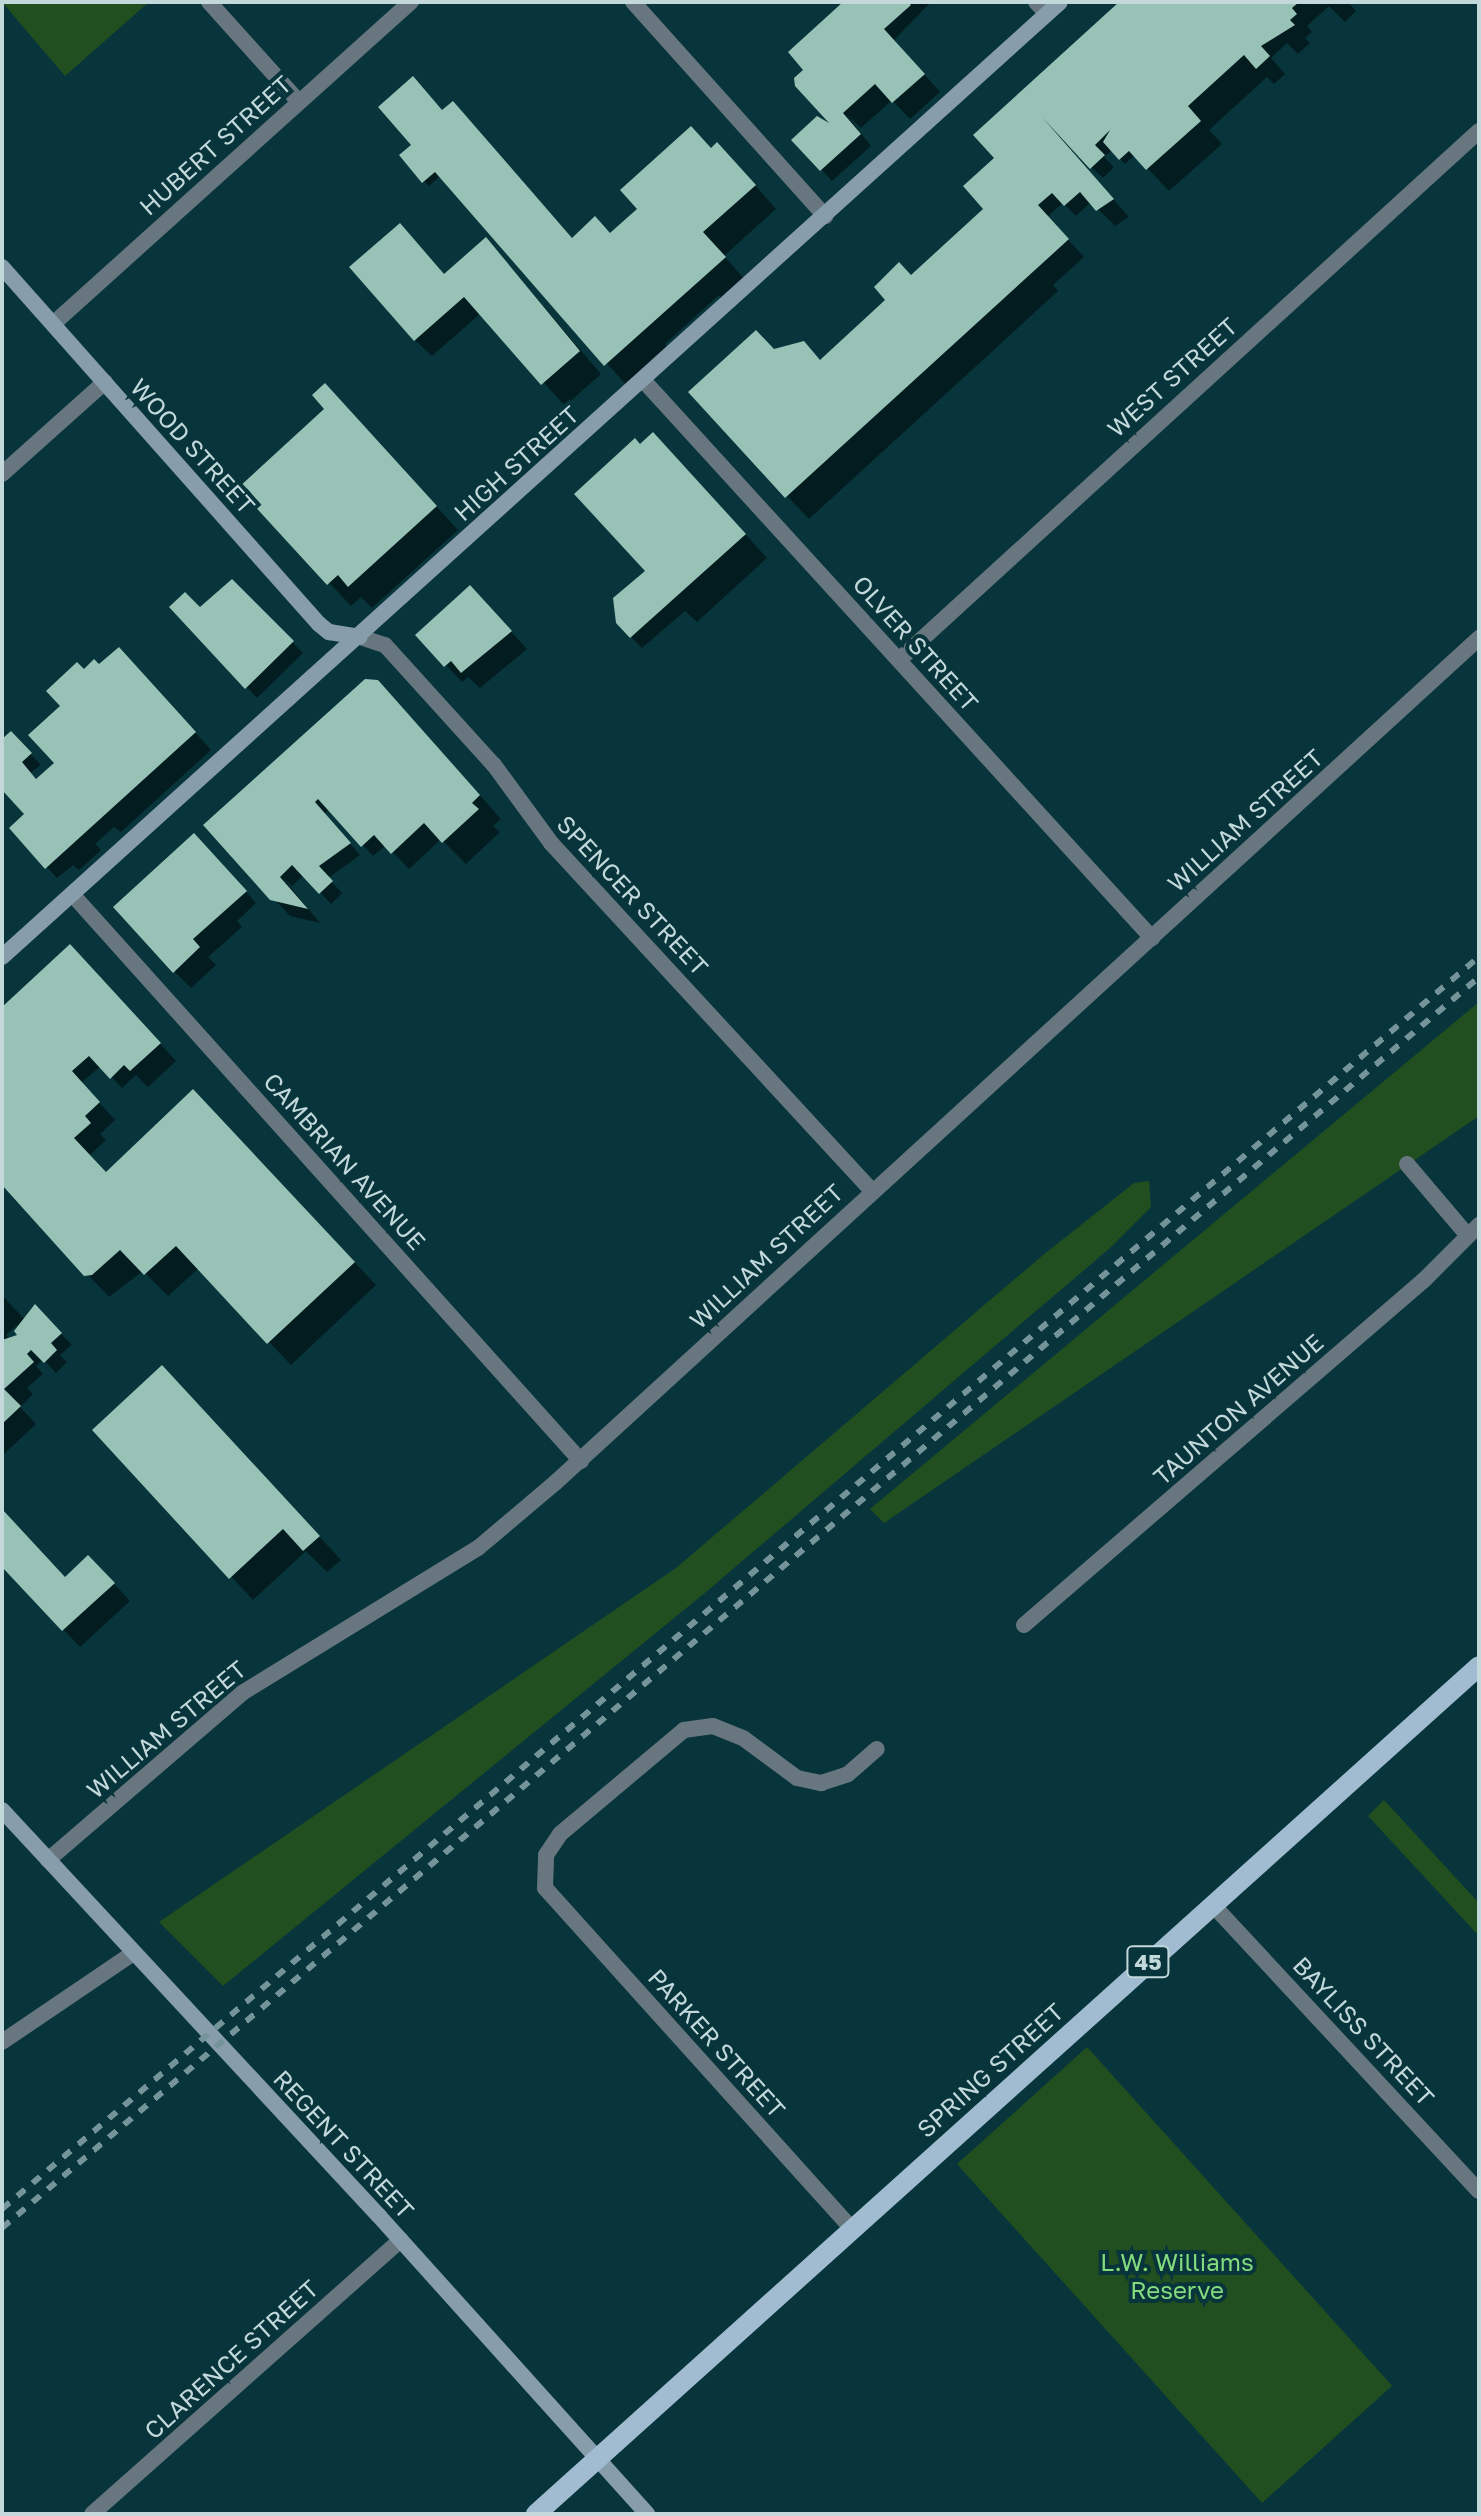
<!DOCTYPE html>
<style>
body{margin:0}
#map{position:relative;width:1481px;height:2516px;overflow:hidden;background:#07353b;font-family:"Golos Text",sans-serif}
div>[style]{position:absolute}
.green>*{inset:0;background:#224f20;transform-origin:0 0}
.shadow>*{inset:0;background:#0007}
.building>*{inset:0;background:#98c2b6}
.street>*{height:16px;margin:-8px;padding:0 8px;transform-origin:8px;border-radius:8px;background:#68767f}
.secondary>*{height:16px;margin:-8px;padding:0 8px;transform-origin:8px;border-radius:8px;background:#889dac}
.primary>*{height:20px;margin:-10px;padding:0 10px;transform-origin:10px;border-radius:10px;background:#a1bcd0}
.rail>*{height:6px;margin-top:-3px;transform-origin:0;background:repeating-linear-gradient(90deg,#749499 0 10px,transparent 0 20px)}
span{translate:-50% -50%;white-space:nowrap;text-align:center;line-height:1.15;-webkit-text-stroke:8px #07353b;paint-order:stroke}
.shield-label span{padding:2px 6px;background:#07353b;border:2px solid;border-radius:6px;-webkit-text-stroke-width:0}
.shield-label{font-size:22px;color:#c2d8db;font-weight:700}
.street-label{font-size:24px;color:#c2d8db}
.park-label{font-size:24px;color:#84db7e}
.frame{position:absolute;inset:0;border:4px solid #c2d8db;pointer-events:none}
</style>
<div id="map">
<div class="green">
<div style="clip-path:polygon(2px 2px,149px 2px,65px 76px)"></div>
<div style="clip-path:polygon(1479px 1002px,1479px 1116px,884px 1523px,870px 1509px)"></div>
<div style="clip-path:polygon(1149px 1181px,1151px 1207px,1110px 1248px,706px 1592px,223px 1986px,159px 1922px,676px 1568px,1043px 1255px,1134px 1183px)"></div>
<div style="clip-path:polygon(1384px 1800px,1479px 1903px,1479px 1936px,1368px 1816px)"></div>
<div style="left:1087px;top:2047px;width:456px;height:175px;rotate:48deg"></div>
</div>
<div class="shadow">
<div style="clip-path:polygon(846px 2px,931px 2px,894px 40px,940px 92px,910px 119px,892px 100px,861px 128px,846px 114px,871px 146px,832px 181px,794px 140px,836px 130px,803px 73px)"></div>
<div style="clip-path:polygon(1121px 2px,1348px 2px,1356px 11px,1345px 22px,1329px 6px,1307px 26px,1312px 32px,1305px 38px,1310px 43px,1298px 54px,1287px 43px,1271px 58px,1285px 74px,1274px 84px,1267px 77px,1209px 130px,1222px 144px,1169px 191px,1135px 155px,1125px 164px,1112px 150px,1104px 157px,1114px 167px,1103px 178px,1060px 138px,1129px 217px,1115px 226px,1091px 202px,1076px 216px,1063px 203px,1047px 217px,1084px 257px,1053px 285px,1058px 291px,809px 519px,787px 496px,775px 351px,821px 362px,983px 211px,997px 158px)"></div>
<div style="clip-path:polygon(453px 104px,573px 239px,611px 235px,712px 150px,740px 168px,776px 209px,724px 256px,746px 281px,724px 301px,719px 295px,665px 344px,670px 350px,628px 387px,440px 176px,429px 186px,424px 181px,443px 112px)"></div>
<div style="clip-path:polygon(486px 239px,601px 374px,565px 406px,481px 313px,432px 356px,415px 340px,445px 275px)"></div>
<div style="clip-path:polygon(347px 409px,458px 530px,372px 608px,361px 597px,351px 606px,241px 488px)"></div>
<div style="clip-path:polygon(640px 446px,675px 457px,767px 558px,697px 622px,685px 611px,642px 648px,631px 637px,656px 580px)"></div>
<div style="clip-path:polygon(232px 582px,303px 653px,257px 698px,172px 607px,200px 610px)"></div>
<div style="clip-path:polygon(486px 604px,527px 649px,480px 688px,468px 677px,462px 682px,418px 635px)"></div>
<div style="clip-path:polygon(135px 666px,211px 750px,121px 832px,114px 827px,95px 844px,101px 850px,79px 870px,73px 865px,57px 878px,11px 828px,27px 814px,2px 787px,2px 742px,22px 745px,41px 765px,30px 773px,38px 780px,62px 775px,62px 706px,84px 671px)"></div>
<div style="clip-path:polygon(400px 705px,501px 819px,493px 826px,500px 832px,466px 864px,441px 839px,409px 869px,386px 845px,373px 856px,329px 809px,324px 814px,360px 855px,328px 878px,342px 893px,331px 904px,304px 875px,292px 886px,283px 878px,320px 923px,290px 916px,206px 825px)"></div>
<div style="clip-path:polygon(205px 846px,256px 903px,237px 921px,242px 927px,208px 957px,216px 965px,191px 988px,174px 971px)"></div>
<div style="clip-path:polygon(87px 964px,176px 1061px,148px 1087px,136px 1075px,122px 1088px,101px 1066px,81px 1083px,115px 1120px,100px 1134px,106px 1140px,90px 1155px,107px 1174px,216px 1115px,376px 1285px,291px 1365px,199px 1268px,168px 1296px,143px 1271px,109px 1297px,2px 1183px,2px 1010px)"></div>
<div style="clip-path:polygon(evenodd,2px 1295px,25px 1320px,35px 1307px,72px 1345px,60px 1355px,67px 1362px,56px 1373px,43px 1359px,36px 1366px,43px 1374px,27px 1388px,33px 1394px,20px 1407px,36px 1424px,2px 1456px,2px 1295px,22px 1321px,20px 1336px,13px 1342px,6px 1335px,22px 1321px)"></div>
<div style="clip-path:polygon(184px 1390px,341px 1560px,327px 1572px,306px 1551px,253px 1600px,95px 1430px)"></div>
<div style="clip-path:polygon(2px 1511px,65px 1579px,105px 1574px,130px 1601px,80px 1647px,2px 1564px)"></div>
</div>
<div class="building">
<div style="clip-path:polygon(843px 2px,908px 2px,911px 5px,884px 29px,925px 74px,892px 103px,875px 84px,843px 113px,861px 134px,820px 171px,791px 140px,817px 116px,829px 123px,795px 86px,794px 78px,803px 70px,788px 52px)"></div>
<div style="clip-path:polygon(1119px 2px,1299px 2px,1292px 8px,1297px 14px,1290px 20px,1295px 25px,1261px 46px,1270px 56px,1256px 69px,1244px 55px,1188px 106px,1201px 121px,1146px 170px,1129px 151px,1119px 160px,1103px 142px,1110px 130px,1095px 145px,1105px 155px,1090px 169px,1042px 117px,1114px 199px,1096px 211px,1080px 192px,1064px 206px,1052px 193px,1038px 205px,1069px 239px,785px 498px,688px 392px,756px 330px,774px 349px,804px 341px,820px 360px,885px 300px,874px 287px,899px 262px,911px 275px,983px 209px,963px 186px,994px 158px,973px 135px)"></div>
<div style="clip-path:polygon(413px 76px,442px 110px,453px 101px,572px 238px,595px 216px,610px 233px,637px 209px,620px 190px,691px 126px,711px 148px,717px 142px,756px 185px,703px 232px,726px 257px,604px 366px,435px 172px,422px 183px,399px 155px,411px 145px,378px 107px)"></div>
<div style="clip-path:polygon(400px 223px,444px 274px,486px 237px,580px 351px,541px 385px,464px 297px,414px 341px,349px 267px)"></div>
<div style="clip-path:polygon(325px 383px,437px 506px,348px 587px,338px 575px,327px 585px,238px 488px,324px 409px,312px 395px)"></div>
<div style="clip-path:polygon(653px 432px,746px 534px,630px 638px,616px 623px,613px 598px,645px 571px,574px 494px,635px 438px,640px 444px)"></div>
<div style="clip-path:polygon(232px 579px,294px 641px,245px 689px,169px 607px,185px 592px,200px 607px)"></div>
<div style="clip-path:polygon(470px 585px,512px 631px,461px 673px,451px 661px,444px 667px,415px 635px)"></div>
<div style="clip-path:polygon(119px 647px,196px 732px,45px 869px,9px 828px,24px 814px,2px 790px,2px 739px,11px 731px,32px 753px,22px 762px,36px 779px,54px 763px,28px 735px,60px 706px,46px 691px,77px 662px,84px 669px,94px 659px,99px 664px)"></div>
<div style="clip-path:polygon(365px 679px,378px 680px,480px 795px,472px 803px,479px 809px,442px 843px,424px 823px,391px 854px,374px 835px,361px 847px,318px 799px,315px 802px,351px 843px,319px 866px,333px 881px,319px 894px,292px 865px,280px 877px,308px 909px,270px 900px,203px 825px)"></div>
<div style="clip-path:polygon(194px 833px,247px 891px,193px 939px,200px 947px,173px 973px,113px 907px)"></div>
<div style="clip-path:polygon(70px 944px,161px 1043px,130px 1071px,124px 1065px,110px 1079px,89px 1056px,72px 1071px,100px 1102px,85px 1116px,91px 1123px,74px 1138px,106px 1172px,193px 1089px,355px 1262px,267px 1344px,176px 1246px,144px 1275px,120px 1250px,92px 1275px,84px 1276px,2px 1185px,2px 1007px)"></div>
<div style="clip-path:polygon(35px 1304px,62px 1333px,51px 1343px,57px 1350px,44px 1363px,31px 1350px,27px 1354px,34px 1362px,4px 1389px,21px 1406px,2px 1424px,2px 1340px,17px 1335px,14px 1331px)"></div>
<div style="clip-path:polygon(162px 1365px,320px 1536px,303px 1551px,283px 1529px,229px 1579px,92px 1430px)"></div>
<div style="clip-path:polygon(2px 1509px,65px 1577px,88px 1555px,115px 1583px,62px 1631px,2px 1567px)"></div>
</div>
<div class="street">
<div style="left:209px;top:2px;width:133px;rotate:48deg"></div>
<div style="left:633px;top:2px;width:288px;rotate:48.1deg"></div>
<div style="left:1036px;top:2px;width:16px;rotate:47deg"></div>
<div style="left:53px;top:324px;width:482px;rotate:-42deg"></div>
<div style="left:644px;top:381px;width:754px;rotate:47.63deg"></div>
<div style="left:2px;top:474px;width:138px;rotate:-41.8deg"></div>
<div style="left:360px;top:637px;width:26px;rotate:18deg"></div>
<div style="left:385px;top:645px;width:162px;rotate:47.8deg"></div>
<div style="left:494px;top:765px;width:97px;rotate:53.8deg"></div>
<div style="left:551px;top:843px;width:473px;rotate:47.3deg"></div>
<div style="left:899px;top:660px;width:785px;rotate:-42.37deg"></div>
<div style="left:72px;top:894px;width:762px;rotate:48.09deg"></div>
<div style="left:1407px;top:1164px;width:94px;rotate:49.7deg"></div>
<div style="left:1024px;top:1625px;width:528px;rotate:-40.78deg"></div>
<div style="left:1424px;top:1280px;width:78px;rotate:-45deg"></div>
<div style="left:48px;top:1860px;width:256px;rotate:-40.7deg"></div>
<div style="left:242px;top:1693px;width:277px;rotate:-31.6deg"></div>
<div style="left:478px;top:1548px;width:102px;rotate:-40.2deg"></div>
<div style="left:556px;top:1482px;width:1251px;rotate:-42.44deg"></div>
<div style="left:1212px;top:1904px;width:392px;rotate:47.1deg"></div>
<div style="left:2px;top:2042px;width:157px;rotate:-34.1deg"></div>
<div style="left:853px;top:2230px;width:460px;rotate:-132deg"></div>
<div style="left:545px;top:1888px;width:33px;rotate:-88deg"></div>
<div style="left:546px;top:1855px;width:25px;rotate:-56deg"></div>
<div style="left:560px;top:1834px;width:162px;rotate:-40deg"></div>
<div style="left:684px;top:1730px;width:29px;rotate:-8deg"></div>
<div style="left:713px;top:1726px;width:32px;rotate:22deg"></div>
<div style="left:743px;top:1738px;width:67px;rotate:36.5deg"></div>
<div style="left:797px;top:1778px;width:25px;rotate:12deg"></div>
<div style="left:821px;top:1783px;width:28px;rotate:-18deg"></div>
<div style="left:848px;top:1774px;width:38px;rotate:-41deg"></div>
<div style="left:92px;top:2514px;width:413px;rotate:-41.6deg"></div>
</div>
<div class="secondary">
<div style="left:2px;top:267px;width:477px;rotate:48.4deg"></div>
<div style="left:319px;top:624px;width:13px;rotate:39deg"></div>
<div style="left:329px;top:632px;width:31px;rotate:9deg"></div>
<div style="left:2px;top:957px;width:1425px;rotate:-42.07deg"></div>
<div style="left:2px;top:1810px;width:554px;rotate:47.12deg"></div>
<div style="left:379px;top:2216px;width:401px;rotate:48deg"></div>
</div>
<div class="primary">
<div style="left:536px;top:2514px;width:1268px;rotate:-41.96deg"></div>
</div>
<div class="rail">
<div style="left:2px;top:2209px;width:1936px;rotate:-40.29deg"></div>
<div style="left:2px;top:2228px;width:1936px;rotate:-40.26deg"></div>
</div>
<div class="shield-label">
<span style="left:1148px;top:1962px">45</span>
</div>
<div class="street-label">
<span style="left:215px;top:145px;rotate:-42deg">HUBERT STREET</span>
<span style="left:1172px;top:377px;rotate:-42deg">WEST STREET</span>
<span style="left:193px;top:446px;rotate:48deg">WOOD STREET</span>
<span style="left:516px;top:463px;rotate:-42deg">HIGH STREET</span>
<span style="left:916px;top:643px;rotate:48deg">OLVER STREET</span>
<span style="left:1245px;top:820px;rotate:-42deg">WILLIAM STREET</span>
<span style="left:633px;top:895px;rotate:47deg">SPENCER STREET</span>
<span style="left:345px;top:1161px;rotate:48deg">CAMBRIAN AVENUE</span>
<span style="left:766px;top:1256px;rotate:-43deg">WILLIAM STREET</span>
<span style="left:1238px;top:1409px;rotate:-41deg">TAUNTON AVENUE</span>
<span style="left:166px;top:1729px;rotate:-40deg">WILLIAM STREET</span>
<span style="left:1364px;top:2031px;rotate:47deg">BAYLISS STREET</span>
<span style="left:717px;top:2043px;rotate:48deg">PARKER STREET</span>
<span style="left:990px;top:2070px;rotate:-42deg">SPRING STREET</span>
<span style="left:344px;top:2144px;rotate:47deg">REGENT STREET</span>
<span style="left:231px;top:2359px;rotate:-42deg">CLARENCE STREET</span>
</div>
<div class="park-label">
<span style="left:1177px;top:2276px">L.W. Williams<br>Reserve</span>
</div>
<div class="frame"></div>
</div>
